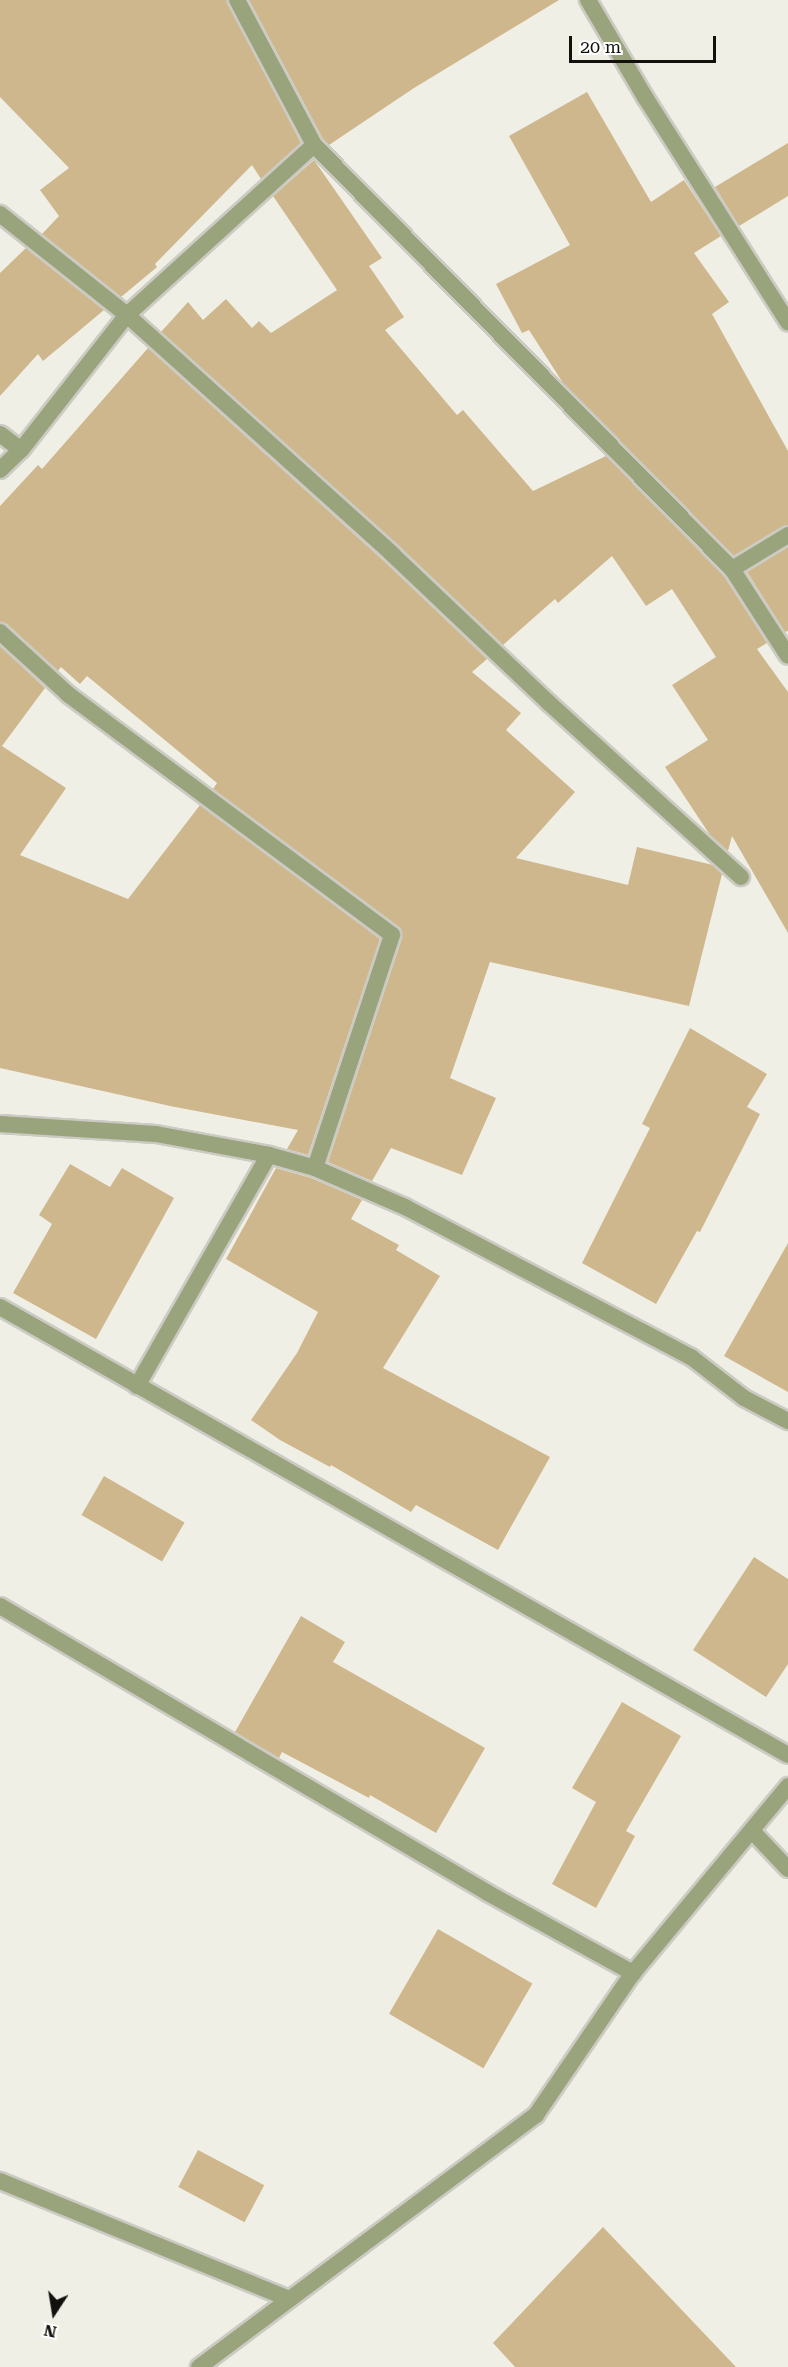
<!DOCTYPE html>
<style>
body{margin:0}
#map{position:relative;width:788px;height:2367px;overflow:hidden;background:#f0efe6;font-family:"Roboto Serif",serif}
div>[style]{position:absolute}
.building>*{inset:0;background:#cfb78d;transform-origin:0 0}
.roads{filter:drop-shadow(2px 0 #cccbc3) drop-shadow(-2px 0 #cccbc3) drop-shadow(0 2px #cccbc3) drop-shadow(0 -2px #cccbc3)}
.minor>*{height:16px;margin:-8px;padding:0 8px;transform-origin:8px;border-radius:8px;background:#99a37c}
.tertiary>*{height:16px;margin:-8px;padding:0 8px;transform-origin:8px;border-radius:8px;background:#99a37c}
span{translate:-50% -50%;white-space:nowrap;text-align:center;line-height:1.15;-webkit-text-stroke:4.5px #fff;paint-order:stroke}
.north{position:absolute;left:24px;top:2283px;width:60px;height:60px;-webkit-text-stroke:4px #fff;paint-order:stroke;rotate:192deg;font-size:16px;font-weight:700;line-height:24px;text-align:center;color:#12110e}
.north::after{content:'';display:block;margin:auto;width:21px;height:27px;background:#12110e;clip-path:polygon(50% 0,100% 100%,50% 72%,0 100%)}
.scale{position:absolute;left:569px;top:36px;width:147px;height:27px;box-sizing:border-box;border:3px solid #12110e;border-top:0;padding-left:8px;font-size:18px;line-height:21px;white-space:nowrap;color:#12110e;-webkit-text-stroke:4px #fff;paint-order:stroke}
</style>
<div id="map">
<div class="building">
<div style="clip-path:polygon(0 0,227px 0,301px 143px,261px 179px,252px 165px,155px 264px,157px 267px,121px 297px,42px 234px,59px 216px,40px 190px,69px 168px,0 97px)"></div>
<div style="clip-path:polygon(249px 0,559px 0,414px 88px,329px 145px,323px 139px)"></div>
<div style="clip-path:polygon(587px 92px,651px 202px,684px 180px,721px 236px,694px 253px,729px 302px,712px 314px,788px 451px,788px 525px,734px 556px,563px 383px,529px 330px,522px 333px,496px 284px,570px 245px,509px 136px)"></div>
<div style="clip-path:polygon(788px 143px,788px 196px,739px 226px,715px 187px)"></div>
<div style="clip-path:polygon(314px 160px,382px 258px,369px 266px,404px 317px,385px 330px,457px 415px,463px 410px,533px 491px,606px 456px,724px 576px,767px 643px,757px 649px,788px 692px,788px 933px,732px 836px,728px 851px,710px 835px,665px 767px,708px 740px,672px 685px,716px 657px,672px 589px,646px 606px,612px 556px,558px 603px,555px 599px,503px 645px,399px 546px,161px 332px,188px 302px,203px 320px,226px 299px,252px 328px,259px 321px,271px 333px,337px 290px,273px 196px)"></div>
<div style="clip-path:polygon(26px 248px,104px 310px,43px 361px,38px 354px,0 396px,0 273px)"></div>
<div style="clip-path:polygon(148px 348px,385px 562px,487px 659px,472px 672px,521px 713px,506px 730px,575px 792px,516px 858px,628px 885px,637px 847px,713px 865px,722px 874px,689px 1006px,490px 962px,450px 1078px,496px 1098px,462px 1175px,391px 1148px,372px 1181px,328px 1162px,402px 938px,399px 927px,213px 789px,217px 783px,87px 676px,80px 684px,61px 667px,58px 671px,7px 624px,0 622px,0 506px,38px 465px,42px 469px)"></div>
<div style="clip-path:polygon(788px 547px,788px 631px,785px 632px,747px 572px)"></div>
<div style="clip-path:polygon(0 646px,45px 688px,2px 746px,66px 788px,20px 855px,128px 899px,200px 805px,380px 939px,308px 1155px,287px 1149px,298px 1130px,170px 1106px,0 1068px)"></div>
<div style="clip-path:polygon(690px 1028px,767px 1074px,747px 1107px,760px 1114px,700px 1232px,697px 1231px,656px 1304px,582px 1263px,650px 1128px,642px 1124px)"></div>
<div style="clip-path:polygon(70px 1164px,110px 1187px,122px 1168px,174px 1198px,96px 1339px,13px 1293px,52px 1224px,39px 1215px)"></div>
<div style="clip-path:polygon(276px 1168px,311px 1178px,362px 1200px,351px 1219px,399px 1245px,396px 1250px,440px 1276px,383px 1368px,550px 1457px,498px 1550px,416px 1505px,411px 1512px,331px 1465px,330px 1467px,280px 1440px,251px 1420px,297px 1353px,318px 1312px,226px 1259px)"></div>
<div style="clip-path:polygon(788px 1243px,788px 1392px,724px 1356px)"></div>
<div style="left:104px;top:1476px;width:93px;height:45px;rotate:30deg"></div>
<div style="clip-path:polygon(754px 1557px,788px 1579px,788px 1664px,766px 1697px,693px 1650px)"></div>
<div style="clip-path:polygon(301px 1616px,345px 1642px,333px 1662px,485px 1748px,436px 1833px,370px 1795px,369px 1798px,282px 1752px,279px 1758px,235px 1732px)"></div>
<div style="clip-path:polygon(622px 1702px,681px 1736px,626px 1831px,635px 1836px,596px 1908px,552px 1884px,596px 1802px,572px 1788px)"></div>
<div style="left:438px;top:1929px;width:109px;height:98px;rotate:30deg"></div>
<div style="left:198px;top:2150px;width:75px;height:42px;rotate:28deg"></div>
<div style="clip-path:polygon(603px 2227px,736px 2367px,515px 2367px,493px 2343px)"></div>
</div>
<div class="roads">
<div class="minor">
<div style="left:237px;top:0;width:164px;rotate:62deg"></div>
<div style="left:588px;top:0;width:113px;rotate:59.6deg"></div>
<div style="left:645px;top:97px;width:267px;rotate:57.6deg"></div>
<div style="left:0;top:214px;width:162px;rotate:38.5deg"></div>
<div style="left:127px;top:315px;width:357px;rotate:42deg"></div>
<div style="left:392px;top:554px;width:216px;rotate:43.5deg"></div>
<div style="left:549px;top:703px;width:259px;rotate:42.2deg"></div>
<div style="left:0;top:434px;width:26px;rotate:37deg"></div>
<div style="left:0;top:470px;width:29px;rotate:-44deg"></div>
<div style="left:21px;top:450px;width:172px;rotate:-51.9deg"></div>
<div style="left:127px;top:315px;width:253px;rotate:-42.3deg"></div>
<div style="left:314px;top:145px;width:595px;rotate:45.41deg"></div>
<div style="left:788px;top:535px;width:66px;rotate:148.7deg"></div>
<div style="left:732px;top:569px;width:103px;rotate:57.2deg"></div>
<div style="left:0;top:632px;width:93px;rotate:42.4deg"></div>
<div style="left:69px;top:695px;width:402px;rotate:36.6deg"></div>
<div style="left:392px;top:935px;width:245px;rotate:108.3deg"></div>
<div style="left:0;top:1124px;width:156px;rotate:3.7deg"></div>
<div style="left:156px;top:1134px;width:115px;rotate:10.5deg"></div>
<div style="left:269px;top:1155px;width:48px;rotate:15.8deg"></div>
<div style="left:315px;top:1168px;width:98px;rotate:23.4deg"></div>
<div style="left:405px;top:1207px;width:323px;rotate:27.7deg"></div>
<div style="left:691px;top:1357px;width:67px;rotate:37.7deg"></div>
<div style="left:744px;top:1398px;width:50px;rotate:27.6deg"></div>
<div style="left:0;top:1307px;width:906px;rotate:29.62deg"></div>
<div style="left:137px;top:1386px;width:266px;rotate:-60.3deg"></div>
<div style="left:0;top:1606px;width:566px;rotate:30.46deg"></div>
<div style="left:488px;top:1893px;width:166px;rotate:28.9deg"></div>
<div style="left:753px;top:1832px;width:51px;rotate:46.6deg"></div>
<div style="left:0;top:2181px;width:312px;rotate:22.2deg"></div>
</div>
<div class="tertiary">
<div style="left:199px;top:2367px;width:421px;rotate:-36.8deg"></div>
<div style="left:536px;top:2115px;width:172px;rotate:-55.7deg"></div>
<div style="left:633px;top:1973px;width:243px;rotate:-50.3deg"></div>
</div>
</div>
<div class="north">N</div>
<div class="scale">20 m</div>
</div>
